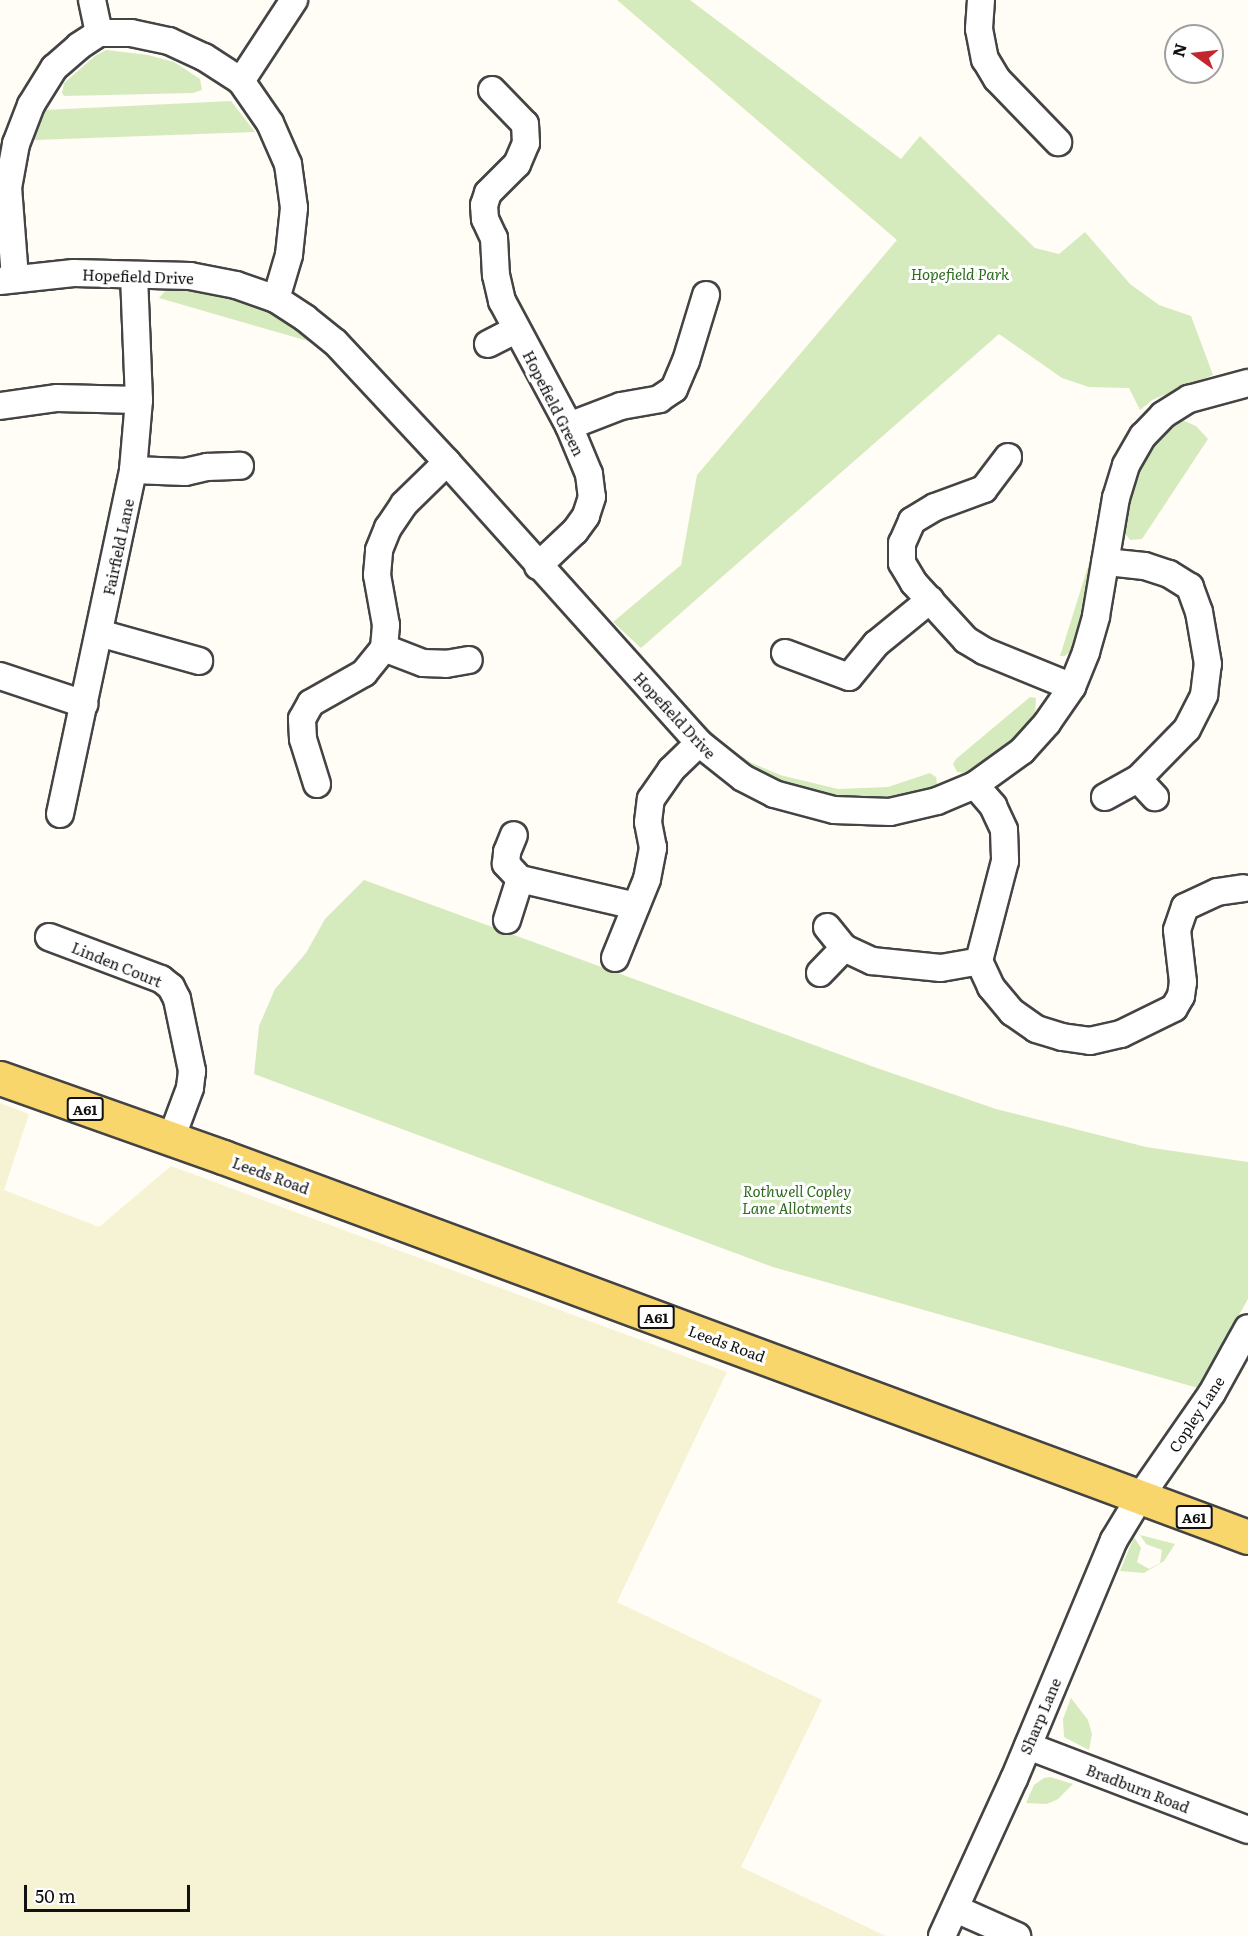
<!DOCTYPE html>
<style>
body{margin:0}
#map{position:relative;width:1248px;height:1936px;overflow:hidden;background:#fffdf5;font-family:Literata,serif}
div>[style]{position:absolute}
.farmland>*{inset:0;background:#f6f3d4}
.green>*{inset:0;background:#d5ebbd}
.roads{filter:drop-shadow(2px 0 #444) drop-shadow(-2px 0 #444) drop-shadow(0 2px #444) drop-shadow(0 -2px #444)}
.minor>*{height:26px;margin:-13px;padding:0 13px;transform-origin:13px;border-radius:13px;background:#fff}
.major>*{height:33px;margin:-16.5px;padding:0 16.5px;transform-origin:16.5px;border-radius:16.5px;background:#f9d66b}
span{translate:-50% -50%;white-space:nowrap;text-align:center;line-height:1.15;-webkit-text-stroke:6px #fff;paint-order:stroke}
.shield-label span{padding:2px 4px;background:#fff;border:2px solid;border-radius:4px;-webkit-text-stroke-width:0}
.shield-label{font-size:14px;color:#111;font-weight:700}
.park-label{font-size:15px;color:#2f6b1f;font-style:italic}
.street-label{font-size:15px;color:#111}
.north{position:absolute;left:1164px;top:24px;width:60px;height:60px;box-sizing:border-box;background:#fff;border:2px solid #a0a0a0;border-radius:50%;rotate:285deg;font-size:16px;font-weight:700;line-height:24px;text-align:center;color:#111}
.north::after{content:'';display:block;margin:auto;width:21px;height:27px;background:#c4262e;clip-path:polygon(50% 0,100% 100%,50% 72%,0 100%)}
.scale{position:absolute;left:24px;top:1885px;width:166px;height:27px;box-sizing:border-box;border:3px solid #111;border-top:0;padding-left:8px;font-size:18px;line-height:21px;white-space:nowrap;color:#111;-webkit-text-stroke:4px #fff;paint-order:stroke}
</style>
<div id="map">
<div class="farmland">
<div style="clip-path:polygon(0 1103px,29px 1114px,4px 1190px,99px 1227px,171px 1166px,727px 1372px,617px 1602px,822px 1700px,741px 1867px,886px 1936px,0 1936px)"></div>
</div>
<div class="green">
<div style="clip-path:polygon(617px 0,690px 0,901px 159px,920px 136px,1035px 248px,1059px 254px,1085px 232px,1130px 284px,1159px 305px,1191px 316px,1213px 375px,1152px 400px,1140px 410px,1129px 388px,1089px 387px,1062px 378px,999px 334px,641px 648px,613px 622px,681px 565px,697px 475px,897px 240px)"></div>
<div style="clip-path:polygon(106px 50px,148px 55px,174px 62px,200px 79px,202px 90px,193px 93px,64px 96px,62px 93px,64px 83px,95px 56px)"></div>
<div style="clip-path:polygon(231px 101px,255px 132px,34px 140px,45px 110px)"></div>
<div style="clip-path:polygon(175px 287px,214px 291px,269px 309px,295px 323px,322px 345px,159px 298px,166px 290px)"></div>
<div style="clip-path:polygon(1182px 420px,1196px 426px,1208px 439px,1142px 539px,1130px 540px,1123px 531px,1123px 517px,1137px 470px,1158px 441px)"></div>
<div style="clip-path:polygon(1095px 544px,1084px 622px,1076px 646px,1065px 656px,1060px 656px)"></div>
<div style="clip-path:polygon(648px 669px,726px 746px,752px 763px,780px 775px,838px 789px,888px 787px,930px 773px,936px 777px,937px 784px,931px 788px,889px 797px,861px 798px,810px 791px,778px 781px,749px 768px,723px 751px)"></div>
<div style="clip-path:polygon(1030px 697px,1036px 698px,1035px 715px,1032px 723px,1011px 743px,965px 773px,957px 772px,953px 764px,956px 759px)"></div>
<div style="clip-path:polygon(364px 880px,874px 1067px,996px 1109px,1146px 1147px,1248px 1162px,1248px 1299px,1198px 1388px,773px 1267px,254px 1074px,259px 1026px,275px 989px,306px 953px,325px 919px)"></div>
<div style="clip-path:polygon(1140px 1535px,1175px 1544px,1164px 1561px,1144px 1573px,1120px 1571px,1134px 1537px,1141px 1548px,1137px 1562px,1149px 1569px,1160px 1563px,1162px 1550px,1146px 1544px)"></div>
<div style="clip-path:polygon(1071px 1698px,1088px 1720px,1092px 1734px,1089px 1750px,1064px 1737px,1063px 1719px)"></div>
<div style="clip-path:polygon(1050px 1777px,1073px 1784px,1058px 1799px,1047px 1804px,1026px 1803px,1034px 1785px,1044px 1778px)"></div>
</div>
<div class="roads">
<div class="minor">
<div style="left:92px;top:0;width:34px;rotate:78deg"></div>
<div style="left:981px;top:0;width:29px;rotate:94deg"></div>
<div style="left:979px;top:29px;width:31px;rotate:79deg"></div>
<div style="left:985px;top:59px;width:23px;rotate:59deg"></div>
<div style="left:997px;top:79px;width:88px;rotate:45.9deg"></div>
<div style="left:241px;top:81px;width:97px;rotate:-56.8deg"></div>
<div style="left:492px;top:90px;width:47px;rotate:45.9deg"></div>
<div style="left:525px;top:124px;width:19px;rotate:87deg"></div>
<div style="left:526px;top:143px;width:23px;rotate:113deg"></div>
<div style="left:517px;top:164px;width:41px;rotate:135deg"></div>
<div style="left:488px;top:193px;width:13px;rotate:108deg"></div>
<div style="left:484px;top:205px;width:14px;rotate:86deg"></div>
<div style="left:485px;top:219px;width:21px;rotate:65deg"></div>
<div style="left:494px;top:238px;width:37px;rotate:87deg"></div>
<div style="left:496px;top:275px;width:27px;rotate:77deg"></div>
<div style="left:502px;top:301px;width:142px;rotate:61.8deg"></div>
<div style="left:569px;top:426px;width:52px;rotate:67.4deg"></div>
<div style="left:589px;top:474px;width:23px;rotate:83deg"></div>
<div style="left:592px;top:497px;width:20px;rotate:108deg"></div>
<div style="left:586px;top:516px;width:19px;rotate:126deg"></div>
<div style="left:575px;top:531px;width:51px;rotate:136.6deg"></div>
<div style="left:15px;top:278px;width:90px;rotate:-94.4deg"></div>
<div style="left:8px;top:188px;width:45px;rotate:-79.7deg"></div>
<div style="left:16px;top:144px;width:42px;rotate:-69deg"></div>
<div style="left:31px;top:105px;width:44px;rotate:-58.1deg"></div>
<div style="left:54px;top:68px;width:33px;rotate:-41deg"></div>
<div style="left:79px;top:46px;width:24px;rotate:-33deg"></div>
<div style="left:99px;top:33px;width:32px"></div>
<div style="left:131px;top:33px;width:39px;rotate:12deg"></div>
<div style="left:169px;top:41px;width:38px;rotate:25deg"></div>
<div style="left:204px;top:57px;width:44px;rotate:33deg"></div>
<div style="left:241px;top:81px;width:51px;rotate:55.4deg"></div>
<div style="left:270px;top:123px;width:45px;rotate:66.3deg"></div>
<div style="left:288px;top:164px;width:44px;rotate:82.2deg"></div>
<div style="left:294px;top:208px;width:47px;rotate:96.1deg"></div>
<div style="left:289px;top:255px;width:46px;rotate:106.5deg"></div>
<div style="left:0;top:281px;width:74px;rotate:-6.2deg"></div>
<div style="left:74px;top:273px;width:116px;rotate:1.5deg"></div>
<div style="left:190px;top:276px;width:47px;rotate:11.1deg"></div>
<div style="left:236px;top:285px;width:42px;rotate:19.3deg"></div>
<div style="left:276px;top:299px;width:35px;rotate:33deg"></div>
<div style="left:305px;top:318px;width:38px;rotate:39deg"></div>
<div style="left:335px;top:342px;width:164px;rotate:47deg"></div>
<div style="left:447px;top:462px;width:377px;rotate:48.1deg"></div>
<div style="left:699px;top:743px;width:56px;rotate:38.5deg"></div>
<div style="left:743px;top:778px;width:35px;rotate:27deg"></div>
<div style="left:774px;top:794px;width:62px;rotate:14.9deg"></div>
<div style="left:834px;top:810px;width:56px;rotate:2deg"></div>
<div style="left:890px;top:812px;width:48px;rotate:-13.2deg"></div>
<div style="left:937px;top:801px;width:41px;rotate:-22.8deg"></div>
<div style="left:975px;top:785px;width:58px;rotate:-35.9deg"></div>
<div style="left:1022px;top:751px;width:38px;rotate:-48deg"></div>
<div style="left:1047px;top:723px;width:44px;rotate:-55.2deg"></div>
<div style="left:1072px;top:687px;width:38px;rotate:-68deg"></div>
<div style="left:1086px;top:652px;width:37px;rotate:-74deg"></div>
<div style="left:1096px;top:616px;width:120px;rotate:-80.4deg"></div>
<div style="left:1116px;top:498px;width:34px;rotate:-73deg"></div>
<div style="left:1126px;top:465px;width:34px;rotate:-60deg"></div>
<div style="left:1143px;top:436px;width:29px;rotate:-46deg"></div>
<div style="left:1163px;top:415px;width:31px;rotate:-32deg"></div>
<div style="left:1189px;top:399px;width:61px;rotate:-15.2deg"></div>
<div style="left:488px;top:344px;width:31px;rotate:-27deg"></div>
<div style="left:0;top:406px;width:58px;rotate:-8deg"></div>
<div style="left:57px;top:398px;width:82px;rotate:1.4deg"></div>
<div style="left:569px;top:426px;width:56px;rotate:-21deg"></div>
<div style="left:621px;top:406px;width:39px;rotate:-10deg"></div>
<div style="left:659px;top:399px;width:18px;rotate:-34deg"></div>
<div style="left:674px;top:389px;width:30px;rotate:-67deg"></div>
<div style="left:686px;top:361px;width:69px;rotate:-73.1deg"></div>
<div style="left:1008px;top:457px;width:40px;rotate:127deg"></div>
<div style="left:984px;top:489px;width:52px;rotate:159.8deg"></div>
<div style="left:935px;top:507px;width:27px;rotate:149deg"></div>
<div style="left:912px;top:521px;width:24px;rotate:114deg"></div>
<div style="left:902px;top:543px;width:20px;rotate:90deg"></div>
<div style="left:902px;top:563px;width:23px;rotate:59deg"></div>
<div style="left:914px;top:583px;width:77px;rotate:47.6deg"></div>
<div style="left:966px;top:640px;width:21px;rotate:31deg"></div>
<div style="left:984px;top:651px;width:95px;rotate:22.2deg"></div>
<div style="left:133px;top:470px;width:52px;rotate:2.2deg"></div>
<div style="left:185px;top:472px;width:23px;rotate:-13deg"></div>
<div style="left:207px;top:467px;width:33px;rotate:-2deg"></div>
<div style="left:99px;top:633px;width:104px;rotate:15.6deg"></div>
<div style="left:384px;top:648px;width:42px;rotate:21deg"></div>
<div style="left:423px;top:663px;width:23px;rotate:2deg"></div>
<div style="left:446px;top:664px;width:23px;rotate:-10deg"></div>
<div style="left:785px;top:653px;width:68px;rotate:20.6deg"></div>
<div style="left:849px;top:677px;width:43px;rotate:-50.7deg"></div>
<div style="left:876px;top:644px;width:70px;rotate:-39.2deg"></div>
<div style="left:0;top:676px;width:89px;rotate:18.4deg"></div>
<div style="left:1138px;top:779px;width:25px;rotate:47deg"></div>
<div style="left:317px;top:784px;width:47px;rotate:-107.3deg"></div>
<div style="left:303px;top:739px;width:20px;rotate:-93deg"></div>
<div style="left:302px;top:719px;width:18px;rotate:-61deg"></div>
<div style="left:311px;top:703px;width:61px;rotate:-29.5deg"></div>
<div style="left:364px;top:673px;width:32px;rotate:-51deg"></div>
<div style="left:384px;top:648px;width:23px;rotate:-85deg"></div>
<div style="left:386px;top:625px;width:51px;rotate:-100.2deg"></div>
<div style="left:377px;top:575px;width:25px;rotate:-85deg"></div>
<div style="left:379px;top:550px;width:24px;rotate:-68deg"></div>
<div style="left:388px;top:528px;width:29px;rotate:-56deg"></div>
<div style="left:404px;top:504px;width:60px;rotate:-44.3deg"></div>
<div style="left:975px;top:785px;width:28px;rotate:49deg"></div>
<div style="left:993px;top:806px;width:26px;rotate:65deg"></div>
<div style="left:1004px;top:830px;width:31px;rotate:88deg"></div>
<div style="left:1005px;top:861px;width:103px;rotate:104.6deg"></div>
<div style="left:979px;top:961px;width:29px;rotate:65deg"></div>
<div style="left:991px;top:987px;width:33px;rotate:50deg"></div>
<div style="left:1012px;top:1012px;width:29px;rotate:35deg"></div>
<div style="left:1036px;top:1029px;width:27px;rotate:17deg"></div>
<div style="left:1062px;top:1037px;width:28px;rotate:8deg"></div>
<div style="left:1090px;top:1041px;width:32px;rotate:-13deg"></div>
<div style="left:1121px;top:1034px;width:59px;rotate:-26.1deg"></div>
<div style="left:1174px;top:1008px;width:14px;rotate:-60deg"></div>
<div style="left:1181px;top:996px;width:14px;rotate:-82deg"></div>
<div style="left:1183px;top:982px;width:52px;rotate:-96.6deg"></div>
<div style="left:1177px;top:930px;width:24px;rotate:-71deg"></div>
<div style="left:1185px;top:907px;width:35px;rotate:-25deg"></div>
<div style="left:1217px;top:892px;width:27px;rotate:-8deg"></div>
<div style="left:1105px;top:797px;width:38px;rotate:-29deg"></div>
<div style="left:1138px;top:779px;width:70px;rotate:-45.6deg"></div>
<div style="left:1187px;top:729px;width:38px;rotate:-63deg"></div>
<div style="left:1204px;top:695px;width:31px;rotate:-83deg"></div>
<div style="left:1208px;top:664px;width:53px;rotate:-99.8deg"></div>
<div style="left:1199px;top:612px;width:27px;rotate:-110deg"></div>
<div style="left:1190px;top:587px;width:25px;rotate:-148deg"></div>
<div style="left:1169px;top:574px;width:26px;rotate:-162deg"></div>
<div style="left:1144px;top:566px;width:39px;rotate:-174deg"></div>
<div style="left:60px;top:814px;width:352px;rotate:-78deg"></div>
<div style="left:133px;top:470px;width:70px;rotate:-85.1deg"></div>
<div style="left:139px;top:400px;width:125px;rotate:-92.3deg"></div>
<div style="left:520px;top:879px;width:119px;rotate:13.1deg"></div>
<div style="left:507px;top:920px;width:43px;rotate:-72.4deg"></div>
<div style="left:520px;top:879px;width:21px;rotate:-133deg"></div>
<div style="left:506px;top:864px;width:12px;rotate:-85deg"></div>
<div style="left:507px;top:852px;width:18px;rotate:-68deg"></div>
<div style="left:827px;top:927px;width:27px;rotate:51deg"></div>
<div style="left:844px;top:948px;width:31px;rotate:25deg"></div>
<div style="left:872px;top:961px;width:69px;rotate:5.8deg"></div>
<div style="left:941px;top:968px;width:39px;rotate:-10deg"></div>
<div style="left:49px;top:937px;width:120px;rotate:20.6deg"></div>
<div style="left:161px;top:979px;width:13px;rotate:39deg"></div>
<div style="left:171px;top:987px;width:13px;rotate:63deg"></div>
<div style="left:177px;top:999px;width:74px;rotate:78.2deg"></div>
<div style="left:192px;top:1071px;width:17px;rotate:97deg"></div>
<div style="left:190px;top:1088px;width:54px;rotate:110.4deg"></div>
<div style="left:615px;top:958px;width:85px;rotate:-67.9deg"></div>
<div style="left:647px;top:879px;width:32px;rotate:-79deg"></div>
<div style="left:653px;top:848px;width:26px;rotate:-101deg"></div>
<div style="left:648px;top:822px;width:23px;rotate:-83deg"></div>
<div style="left:651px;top:799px;width:35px;rotate:-55deg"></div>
<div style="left:671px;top:770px;width:39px;rotate:-44deg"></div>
<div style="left:820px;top:973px;width:35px;rotate:-46deg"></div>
<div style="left:1028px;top:1746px;width:235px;rotate:20.9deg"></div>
<div style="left:956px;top:1909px;width:67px;rotate:23.9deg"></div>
<div style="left:942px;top:1936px;width:173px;rotate:-65.4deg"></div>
<div style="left:1014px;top:1779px;width:259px;rotate:-67.3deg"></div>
<div style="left:1114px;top:1540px;width:50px;rotate:-58.8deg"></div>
<div style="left:1140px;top:1497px;width:126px;rotate:-55.3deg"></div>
<div style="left:1212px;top:1393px;width:74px;rotate:-61deg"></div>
</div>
<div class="major">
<div style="left:0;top:1078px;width:237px;rotate:19.5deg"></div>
<div style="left:223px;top:1157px;width:1093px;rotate:20.34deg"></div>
</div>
</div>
<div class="shield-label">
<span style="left:85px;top:1109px">A61</span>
<span style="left:656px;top:1317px">A61</span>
<span style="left:1194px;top:1517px">A61</span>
</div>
<div class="park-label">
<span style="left:960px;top:274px">Hopefield Park</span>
<span style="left:797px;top:1199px">Rothwell Copley<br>Lane Allotments</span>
</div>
<div class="street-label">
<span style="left:138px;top:276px;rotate:2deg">Hopefield Drive</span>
<span style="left:554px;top:403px;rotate:63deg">Hopefield Green</span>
<span style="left:118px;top:547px;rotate:-78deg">Fairfield Lane</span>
<span style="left:675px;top:715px;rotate:47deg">Hopefield Drive</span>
<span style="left:117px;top:964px;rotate:22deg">Linden Court</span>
<span style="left:271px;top:1175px;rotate:20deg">Leeds Road</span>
<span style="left:727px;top:1343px;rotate:20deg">Leeds Road</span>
<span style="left:1196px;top:1414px;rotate:-57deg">Copley Lane</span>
<span style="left:1040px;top:1716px;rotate:-67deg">Sharp Lane</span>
<span style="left:1138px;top:1788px;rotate:21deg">Bradburn Road</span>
</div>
<div class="north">N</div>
<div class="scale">50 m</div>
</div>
